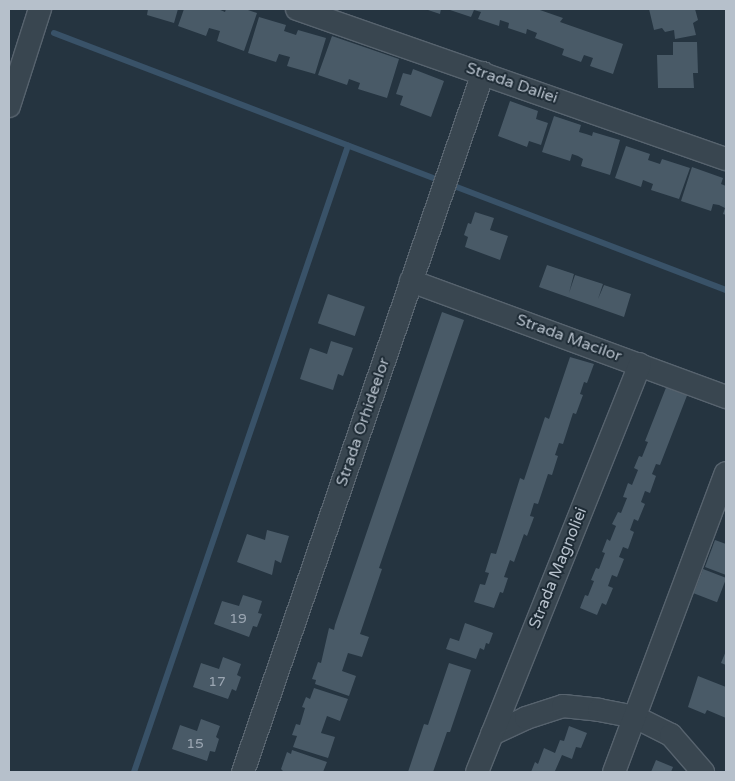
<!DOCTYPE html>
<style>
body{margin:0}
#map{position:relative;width:735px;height:781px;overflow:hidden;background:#253440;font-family:"Varela Round",sans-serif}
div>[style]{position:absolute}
.stream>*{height:6px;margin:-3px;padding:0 3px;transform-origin:3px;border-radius:3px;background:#395268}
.building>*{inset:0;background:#495a67;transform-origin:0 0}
.roads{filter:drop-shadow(1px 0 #57636e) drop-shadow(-1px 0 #57636e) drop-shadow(0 1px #57636e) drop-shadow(0 -1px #57636e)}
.minor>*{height:22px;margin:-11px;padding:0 11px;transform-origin:11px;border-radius:11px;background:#394650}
span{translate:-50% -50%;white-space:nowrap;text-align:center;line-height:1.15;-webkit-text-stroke:4px #1e2b35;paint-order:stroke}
.number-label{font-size:14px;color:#9ba6b2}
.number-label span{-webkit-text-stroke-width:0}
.street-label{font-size:16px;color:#b6c0cb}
.frame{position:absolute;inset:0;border:10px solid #b6c0cb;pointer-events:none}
</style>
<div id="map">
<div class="stream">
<div style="left:54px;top:33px;width:719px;rotate:20.93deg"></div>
<div style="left:134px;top:772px;width:662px;rotate:-71.13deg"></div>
</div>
<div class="building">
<div style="clip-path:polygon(148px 9px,178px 9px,174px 23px,147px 15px)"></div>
<div style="clip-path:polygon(184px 9px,218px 9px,225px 12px,226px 9px,245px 9px,257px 13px,244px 51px,217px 41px,220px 31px,209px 28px,206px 36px,178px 26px)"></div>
<div style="clip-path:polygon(425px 9px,441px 9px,440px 14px)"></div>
<div style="clip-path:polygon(447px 9px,537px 9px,563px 18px,560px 22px,623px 44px,613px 74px,590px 66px,593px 58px,584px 55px,581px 62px,562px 55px,564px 49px,535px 38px,537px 33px,527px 29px,526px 34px,508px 28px,509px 23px,500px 20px,499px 26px,478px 19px,481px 12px,474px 10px,471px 17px)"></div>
<div style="clip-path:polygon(649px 9px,695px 9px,698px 20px,693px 23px,696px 35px,675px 39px,674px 30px,665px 32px,662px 28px,654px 30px)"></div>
<div style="clip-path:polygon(259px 17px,286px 25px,284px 31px,296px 35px,298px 30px,326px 38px,315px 74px,287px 66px,290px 57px,279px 54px,276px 62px,248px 53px)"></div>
<div style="clip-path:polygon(332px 36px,399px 59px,387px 98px,358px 89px,360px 83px,349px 79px,347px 85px,318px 75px)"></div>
<div style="clip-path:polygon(673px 42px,697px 42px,698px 73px,693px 73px,694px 88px,658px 88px,657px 55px,673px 55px)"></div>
<div style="clip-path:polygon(413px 69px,444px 81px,431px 117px,400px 105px,403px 96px,396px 94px,403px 73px,411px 75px)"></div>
<div style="clip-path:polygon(510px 101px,538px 111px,536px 119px,548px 123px,541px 145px,529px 141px,527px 147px,498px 136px)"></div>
<div style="clip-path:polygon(554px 116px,581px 125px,579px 132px,586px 134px,592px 136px,593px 132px,620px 140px,610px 175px,581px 166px,583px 159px,578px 156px,572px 154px,570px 161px,542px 152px)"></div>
<div style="clip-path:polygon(626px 146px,650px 154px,648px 160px,660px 164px,662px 159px,690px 168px,679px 199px,651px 190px,653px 184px,643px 180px,641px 187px,615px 178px)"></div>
<div style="clip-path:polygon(692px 167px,723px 178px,721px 184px,726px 186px,726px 215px,723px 214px,725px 208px,719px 205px,713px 204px,711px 211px,681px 201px)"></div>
<div style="clip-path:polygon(475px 212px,494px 218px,490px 230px,508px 236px,500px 260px,465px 247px,468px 237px,464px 235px,468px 223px,471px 224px)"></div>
<div style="clip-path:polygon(547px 265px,574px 274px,569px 293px,575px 275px,603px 284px,598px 299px,604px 285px,631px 294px,624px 317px,539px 287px)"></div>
<div style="left:328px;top:294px;width:39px;height:31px;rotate:19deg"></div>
<div style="clip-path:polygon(442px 312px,464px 320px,379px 568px,382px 569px,360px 634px,369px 637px,362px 657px,348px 653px,342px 671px,356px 676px,349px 696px,315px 684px,316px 680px,312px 679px,318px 662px,321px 663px,329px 628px,334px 630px,335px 625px)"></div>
<div style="clip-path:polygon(331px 341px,353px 348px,343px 376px,338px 374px,333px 390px,300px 379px,310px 348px,327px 354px)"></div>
<div style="clip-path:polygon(570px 357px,594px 364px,587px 383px,584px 382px,580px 394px,583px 395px,576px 414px,573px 413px,563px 444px,559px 443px,555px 455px,558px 456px,552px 475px,548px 474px,538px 504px,534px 503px,530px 516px,534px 517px,527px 536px,524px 534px,514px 562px,510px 560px,504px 577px,508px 578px,503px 593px,500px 592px,494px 608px,474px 602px,480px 584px,485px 585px,489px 573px,485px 572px,491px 553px,496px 554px,520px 478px,524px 480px,545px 417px,549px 419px)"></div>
<div style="clip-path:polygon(667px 385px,688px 393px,660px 465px,656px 464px,652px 474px,656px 476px,650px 493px,645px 491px,641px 502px,645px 504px,638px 521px,634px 519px,630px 530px,634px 532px,628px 549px,623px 547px,619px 557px,624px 559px,617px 577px,612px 575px,608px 586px,613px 588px,606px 605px,602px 603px,597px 615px,580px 608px,585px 595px,588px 596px,594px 581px,591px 580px,596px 568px,599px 569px,605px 553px,602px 552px,607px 539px,610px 541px,616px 526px,612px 524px,618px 512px,621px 513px,627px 498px,623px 497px,628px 483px,632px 485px,638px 470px,634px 468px,639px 456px,642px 457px,648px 442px,645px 441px)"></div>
<div style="clip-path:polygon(267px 530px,289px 536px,281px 563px,275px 560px,272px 575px,237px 562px,247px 534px,265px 540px)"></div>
<div style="clip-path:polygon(715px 540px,726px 544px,726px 575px,705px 567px)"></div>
<div style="left:703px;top:569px;width:25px;height:26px;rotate:21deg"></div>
<div style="clip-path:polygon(243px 595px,262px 601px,258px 613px,262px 614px,257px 627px,253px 626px,249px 637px,214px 624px,222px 601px,239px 606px)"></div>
<div style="clip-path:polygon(465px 623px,493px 633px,489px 644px,486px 643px,484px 650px,480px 648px,476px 659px,446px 649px,450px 638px,459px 641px)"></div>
<div style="clip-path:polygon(726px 651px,726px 665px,721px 663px)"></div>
<div style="clip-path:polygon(223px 657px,241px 664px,237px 675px,241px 677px,236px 691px,232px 689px,228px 699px,193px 687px,201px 663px,219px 669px)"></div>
<div style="clip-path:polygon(449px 663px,471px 670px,450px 732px,447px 732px,433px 772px,408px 772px,424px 724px,428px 725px)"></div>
<div style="clip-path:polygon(698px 676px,726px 687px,726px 718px,707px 710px,705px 714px,688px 707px)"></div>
<div style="clip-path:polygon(314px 688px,348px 699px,340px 721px,327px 716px,321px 733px,335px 737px,328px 758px,293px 747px,297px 736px,292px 735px,296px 724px,300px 725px,305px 708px,302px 707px,306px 697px,310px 699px)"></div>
<div style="clip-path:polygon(201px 719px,220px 726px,216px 737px,219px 739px,215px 752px,210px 751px,207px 761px,172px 749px,180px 725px,197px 731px)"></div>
<div style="clip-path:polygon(569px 726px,587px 733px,581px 748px,576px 747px,572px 759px,562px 755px,555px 771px,531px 772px,535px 762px,538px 764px,544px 748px,555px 753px,560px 740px,564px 741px)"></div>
<div style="clip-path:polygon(292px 750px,327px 762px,323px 772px,284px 772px,281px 769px,287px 752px,291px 754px)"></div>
<div style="clip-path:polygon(656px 760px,673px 767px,671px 772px,651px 772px)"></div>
</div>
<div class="roads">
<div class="minor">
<div style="left:297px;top:9px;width:454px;rotate:19.3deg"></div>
<div style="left:9px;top:106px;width:102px;rotate:-72.3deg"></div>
<div style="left:411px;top:281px;width:336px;rotate:20.2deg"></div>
<div style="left:492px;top:734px;width:38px;rotate:-25deg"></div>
<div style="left:526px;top:718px;width:39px;rotate:-18deg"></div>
<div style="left:563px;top:706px;width:36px;rotate:6deg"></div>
<div style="left:599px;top:710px;width:37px;rotate:11deg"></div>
<div style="left:635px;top:717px;width:40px;rotate:26.6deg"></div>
<div style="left:671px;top:735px;width:49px;rotate:49.1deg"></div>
<div style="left:243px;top:772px;width:739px;rotate:-71.05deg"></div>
<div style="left:477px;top:772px;width:439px;rotate:-68.2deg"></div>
<div style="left:614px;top:772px;width:319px;rotate:-69.5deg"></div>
</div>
</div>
<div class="number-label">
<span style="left:238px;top:619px">19</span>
<span style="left:217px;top:682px">17</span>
<span style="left:195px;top:744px">15</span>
</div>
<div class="street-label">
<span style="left:512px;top:83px;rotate:19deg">Strada Daliei</span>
<span style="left:569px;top:338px;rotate:20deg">Strada Macilor</span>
<span style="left:363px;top:422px;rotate:-71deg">Strada Orhideelor</span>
<span style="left:558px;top:568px;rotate:-68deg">Strada Magnoliei</span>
</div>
<div class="frame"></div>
</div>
